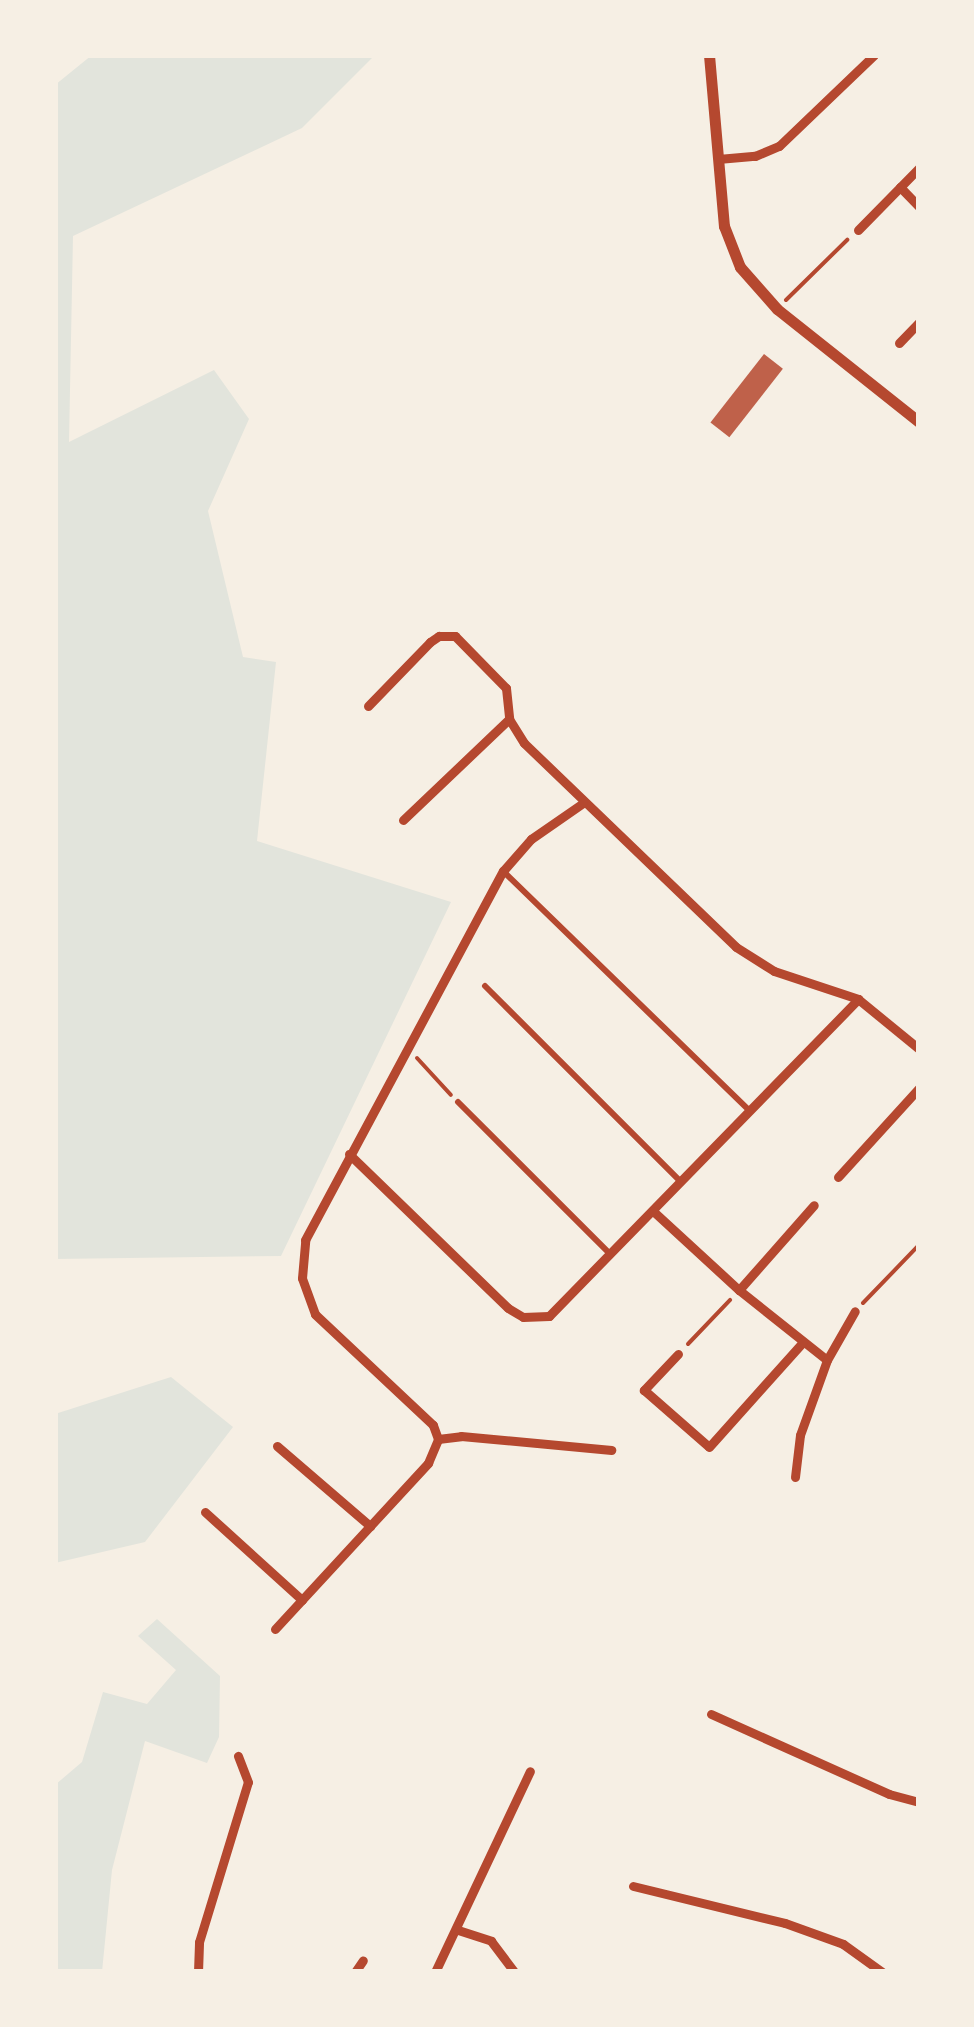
<!DOCTYPE html>
<style>
body{margin:0}
#map{position:relative;width:974px;height:2027px;overflow:hidden;background:#f6efe4;font-family:Helvetica,sans-serif}
div>[style]{position:absolute}
.green>*{inset:0;background:#e2e4dc}
.building>*{inset:0;background:#bf614a;transform-origin:0 0}
.path>*{height:4px;margin:-2px;padding:0 2px;transform-origin:2px;border-radius:2px;background:#b5482f}
.pedestrian>*{height:6px;margin:-3px;padding:0 3px;transform-origin:3px;border-radius:3px;background:#b5482f}
.minor>*{height:9px;margin:-4.5px;padding:0 4.5px;transform-origin:4.5px;border-radius:4.5px;background:#b5482f}
.tertiary>*{height:11px;margin:-5.5px;padding:0 5.5px;transform-origin:5.5px;border-radius:5.5px;background:#b5482f}
span{translate:-50% -50%;white-space:nowrap;text-align:center;line-height:1.15;-webkit-text-stroke:9px #f6efe4;paint-order:stroke}
.frame{position:absolute;inset:0;border:58px solid #f6efe4;pointer-events:none}
</style>
<div id="map">
<div class="green">
<div style="clip-path:polygon(92px 55px,375px 55px,302px 128px,73px 236px,69px 442px,214px 370px,249px 419px,208px 511px,243px 657px,276px 662px,257px 841px,451px 902px,281px 1256px,55px 1259px,55px 85px)"></div>
<div style="clip-path:polygon(171px 1377px,233px 1427px,145px 1542px,55px 1563px,55px 1414px)"></div>
<div style="clip-path:polygon(157px 1619px,220px 1676px,219px 1737px,207px 1763px,145px 1741px,112px 1870px,102px 1972px,55px 1972px,55px 1785px,82px 1762px,103px 1692px,147px 1704px,176px 1670px,138px 1636px)"></div>
</div>
<div class="building">
<div style="left:764px;top:354px;width:24px;height:87px;rotate:38deg"></div>
</div>
<div class="path">
<div style="left:786px;top:300px;width:86px;rotate:-44.5deg"></div>
<div style="left:417px;top:1058px;width:50px;rotate:47.4deg"></div>
<div style="left:863px;top:1303px;width:81px;rotate:-46deg"></div>
<div style="left:688px;top:1344px;width:61px;rotate:-46.3deg"></div>
</div>
<div class="pedestrian">
<div style="left:503px;top:871px;width:342px;rotate:44.2deg"></div>
<div style="left:485px;top:986px;width:276px;rotate:45deg"></div>
<div style="left:458px;top:1102px;width:216px;rotate:45deg"></div>
</div>
<div class="minor">
<div style="left:718px;top:159px;width:37px;rotate:-5deg"></div>
<div style="left:755px;top:156px;width:26px;rotate:-23deg"></div>
<div style="left:779px;top:146px;width:132px;rotate:-43.8deg"></div>
<div style="left:900px;top:187px;width:28px;rotate:46deg"></div>
<div style="left:858px;top:230px;width:87px;rotate:-45.5deg"></div>
<div style="left:899px;top:343px;width:29px;rotate:-46deg"></div>
<div style="left:368px;top:706px;width:89px;rotate:-45.9deg"></div>
<div style="left:430px;top:642px;width:11px;rotate:-34deg"></div>
<div style="left:439px;top:636px;width:16px"></div>
<div style="left:455px;top:636px;width:73px;rotate:45.6deg"></div>
<div style="left:506px;top:688px;width:31px;rotate:84deg"></div>
<div style="left:509px;top:719px;width:28px;rotate:58deg"></div>
<div style="left:524px;top:743px;width:294px;rotate:43.9deg"></div>
<div style="left:736px;top:947px;width:45px;rotate:32.3deg"></div>
<div style="left:774px;top:971px;width:89px;rotate:18.4deg"></div>
<div style="left:858px;top:999px;width:79px;rotate:39.3deg"></div>
<div style="left:403px;top:820px;width:146px;rotate:-43.6deg"></div>
<div style="left:349px;top:1154px;width:221px;rotate:44.1deg"></div>
<div style="left:508px;top:1308px;width:17px;rotate:31deg"></div>
<div style="left:523px;top:1317px;width:26px;rotate:-2deg"></div>
<div style="left:549px;top:1316px;width:443px;rotate:-45.7deg"></div>
<div style="left:838px;top:1177px;width:120px;rotate:-47.7deg"></div>
<div style="left:653px;top:1211px;width:117px;rotate:42.6deg"></div>
<div style="left:739px;top:1290px;width:112px;rotate:38.5deg"></div>
<div style="left:739px;top:1290px;width:113px;rotate:-48.6deg"></div>
<div style="left:678px;top:1354px;width:50px;rotate:133.4deg"></div>
<div style="left:644px;top:1390px;width:86px;rotate:41.2deg"></div>
<div style="left:709px;top:1447px;width:141px;rotate:-48.2deg"></div>
<div style="left:438px;top:1439px;width:23px;rotate:-7deg"></div>
<div style="left:461px;top:1436px;width:151px;rotate:5.3deg"></div>
<div style="left:277px;top:1446px;width:123px;rotate:40.7deg"></div>
<div style="left:795px;top:1477px;width:42px;rotate:-83.2deg"></div>
<div style="left:800px;top:1435px;width:80px;rotate:-70.2deg"></div>
<div style="left:827px;top:1360px;width:56px;rotate:-60.3deg"></div>
<div style="left:205px;top:1512px;width:131px;rotate:42.2deg"></div>
<div style="left:275px;top:1629px;width:226px;rotate:-47.3deg"></div>
<div style="left:428px;top:1463px;width:26px;rotate:-67deg"></div>
<div style="left:438px;top:1439px;width:15px;rotate:-110deg"></div>
<div style="left:433px;top:1425px;width:162px;rotate:-136.8deg"></div>
<div style="left:315px;top:1314px;width:38px;rotate:-110deg"></div>
<div style="left:302px;top:1278px;width:38px;rotate:-85deg"></div>
<div style="left:305px;top:1240px;width:419px;rotate:-61.8deg"></div>
<div style="left:503px;top:871px;width:43px;rotate:-48.8deg"></div>
<div style="left:531px;top:839px;width:63px;rotate:-34.7deg"></div>
<div style="left:711px;top:1714px;width:195px;rotate:24.2deg"></div>
<div style="left:889px;top:1794px;width:31px;rotate:15deg"></div>
<div style="left:633px;top:1886px;width:156px;rotate:13.7deg"></div>
<div style="left:785px;top:1923px;width:62px;rotate:19.9deg"></div>
<div style="left:843px;top:1944px;width:48px;rotate:35.7deg"></div>
<div style="left:458px;top:1930px;width:35px;rotate:18deg"></div>
<div style="left:491px;top:1941px;width:39px;rotate:53deg"></div>
<div style="left:198px;top:1972px;width:30px;rotate:-88deg"></div>
<div style="left:199px;top:1942px;width:167px;rotate:-73deg"></div>
<div style="left:248px;top:1782px;width:28px;rotate:-111deg"></div>
<div style="left:355px;top:1972px;width:14px;rotate:-56deg"></div>
<div style="left:435px;top:1972px;width:222px;rotate:-64.7deg"></div>
</div>
<div class="tertiary">
<div style="left:709px;top:55px;width:172px;rotate:85deg"></div>
<div style="left:724px;top:226px;width:44px;rotate:68.7deg"></div>
<div style="left:740px;top:267px;width:56px;rotate:48.6deg"></div>
<div style="left:777px;top:309px;width:181px;rotate:38.5deg"></div>
</div>
<div class="frame"></div>
</div>
